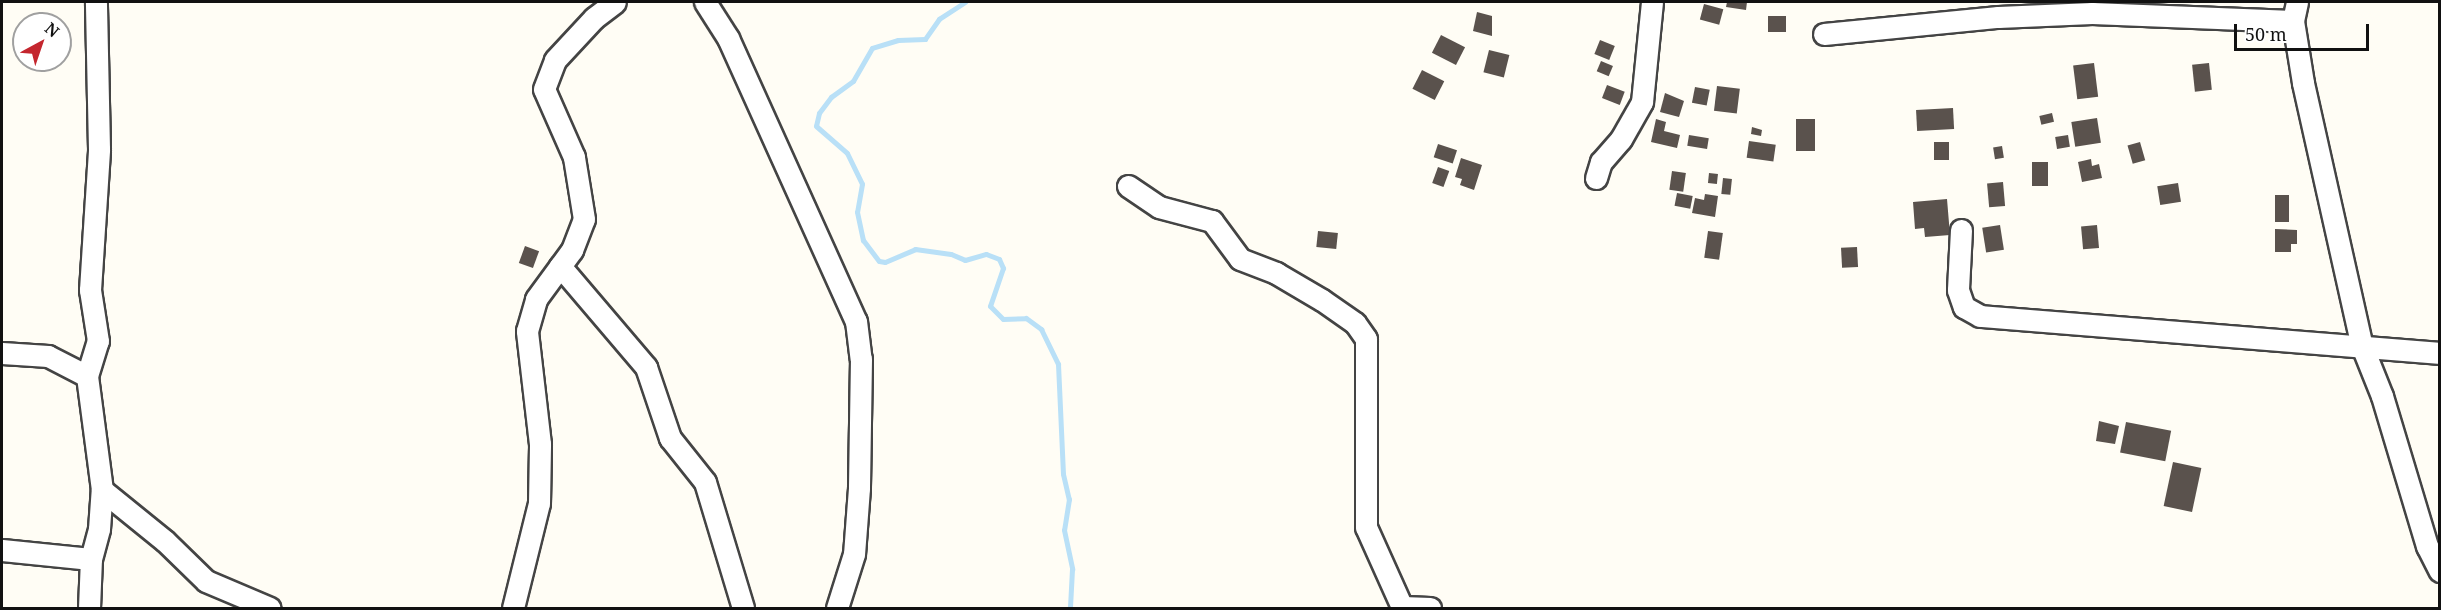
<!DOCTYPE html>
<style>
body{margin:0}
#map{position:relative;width:2441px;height:610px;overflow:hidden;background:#fffdf5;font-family:"Noto Serif",serif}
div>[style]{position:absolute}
.stream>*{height:5px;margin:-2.5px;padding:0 2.5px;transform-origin:2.5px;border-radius:2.5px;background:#b9e0f7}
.building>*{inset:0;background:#5a524d;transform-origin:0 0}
.roads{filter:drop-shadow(2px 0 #444) drop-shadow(-2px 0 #444) drop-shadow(0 2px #444) drop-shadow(0 -2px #444)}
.minor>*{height:21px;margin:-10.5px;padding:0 10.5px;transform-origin:10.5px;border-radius:10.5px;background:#fff}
span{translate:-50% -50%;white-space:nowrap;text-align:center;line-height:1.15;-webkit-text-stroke:6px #fff;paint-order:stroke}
.frame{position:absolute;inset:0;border:3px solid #111;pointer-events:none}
.north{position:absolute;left:12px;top:12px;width:60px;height:60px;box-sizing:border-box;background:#fff;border:2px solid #a0a0a0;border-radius:50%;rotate:40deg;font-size:16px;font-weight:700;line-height:24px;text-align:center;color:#111}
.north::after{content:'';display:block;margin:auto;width:21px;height:27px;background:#c4262e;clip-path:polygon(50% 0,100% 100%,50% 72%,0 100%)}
.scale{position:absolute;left:2234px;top:24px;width:135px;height:27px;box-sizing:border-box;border:3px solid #111;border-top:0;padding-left:8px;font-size:18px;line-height:21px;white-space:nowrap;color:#111;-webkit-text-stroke:4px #fff;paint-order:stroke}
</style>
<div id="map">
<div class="stream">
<div style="left:965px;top:2px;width:31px;rotate:147deg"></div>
<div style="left:939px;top:19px;width:24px;rotate:125deg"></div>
<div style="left:925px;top:39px;width:27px;rotate:178deg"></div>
<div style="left:898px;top:40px;width:27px;rotate:163deg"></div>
<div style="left:872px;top:48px;width:38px;rotate:120deg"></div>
<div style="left:853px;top:81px;width:27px;rotate:144deg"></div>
<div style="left:831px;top:97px;width:20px;rotate:127deg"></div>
<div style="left:819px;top:113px;width:13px;rotate:103deg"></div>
<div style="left:816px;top:126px;width:41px;rotate:41.1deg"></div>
<div style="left:847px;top:153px;width:34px;rotate:64deg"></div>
<div style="left:862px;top:184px;width:28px;rotate:100deg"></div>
<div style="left:857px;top:212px;width:29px;rotate:78deg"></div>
<div style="left:863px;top:240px;width:26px;rotate:53deg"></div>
<div style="left:879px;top:261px;width:6px;rotate:9deg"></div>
<div style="left:885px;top:262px;width:33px;rotate:-23deg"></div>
<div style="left:915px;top:249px;width:36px;rotate:8deg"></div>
<div style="left:951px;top:254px;width:15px;rotate:23deg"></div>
<div style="left:965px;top:260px;width:22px;rotate:-16deg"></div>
<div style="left:986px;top:254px;width:14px;rotate:21deg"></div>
<div style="left:999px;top:259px;width:10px;rotate:66deg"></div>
<div style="left:1003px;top:268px;width:40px;rotate:108.9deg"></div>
<div style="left:990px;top:306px;width:18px;rotate:45deg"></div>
<div style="left:1003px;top:319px;width:23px;rotate:-2deg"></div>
<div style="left:1026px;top:318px;width:19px;rotate:36deg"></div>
<div style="left:1041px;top:329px;width:39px;rotate:64deg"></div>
<div style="left:1058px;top:364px;width:110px;rotate:87.4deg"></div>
<div style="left:1063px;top:474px;width:26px;rotate:77deg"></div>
<div style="left:1069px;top:499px;width:31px;rotate:99deg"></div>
<div style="left:1064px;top:530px;width:40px;rotate:78deg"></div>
<div style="left:1072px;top:569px;width:39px;rotate:93deg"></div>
</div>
<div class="building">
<div style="clip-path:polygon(1727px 2px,1747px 2px,1746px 10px,1726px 7px)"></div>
<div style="left:1704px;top:4px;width:20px;height:16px;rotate:15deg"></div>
<div style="clip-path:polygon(1477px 12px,1492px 16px,1492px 36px,1473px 31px)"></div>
<div style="left:1768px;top:16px;width:18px;height:16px"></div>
<div style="left:1441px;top:35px;width:27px;height:20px;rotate:27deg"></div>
<div style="left:1600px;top:40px;width:16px;height:15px;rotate:22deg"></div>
<div style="left:1489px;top:50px;width:21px;height:23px;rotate:14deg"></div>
<div style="left:1601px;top:61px;width:13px;height:11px;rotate:23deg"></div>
<div style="left:2094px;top:63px;width:34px;height:21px;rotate:83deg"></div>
<div style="left:2209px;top:63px;width:27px;height:17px;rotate:84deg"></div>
<div style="left:1422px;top:70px;width:25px;height:21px;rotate:27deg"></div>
<div style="left:1607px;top:85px;width:19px;height:14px;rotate:21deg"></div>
<div style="left:1717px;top:86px;width:23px;height:25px;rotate:7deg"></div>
<div style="left:1695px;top:87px;width:15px;height:16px;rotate:11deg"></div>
<div style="clip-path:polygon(1665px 93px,1684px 101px,1679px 117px,1660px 112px)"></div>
<div style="left:1953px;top:108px;width:21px;height:37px;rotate:87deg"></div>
<div style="left:2052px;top:113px;width:9px;height:13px;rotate:77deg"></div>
<div style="left:2097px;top:118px;width:25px;height:26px;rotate:81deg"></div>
<div style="clip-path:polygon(1656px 119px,1666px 122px,1664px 131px,1680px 135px,1677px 148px,1651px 142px)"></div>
<div style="left:1796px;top:119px;width:19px;height:32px"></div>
<div style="clip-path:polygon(1752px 127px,1762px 130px,1761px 136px,1751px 134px)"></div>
<div style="left:1689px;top:135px;width:20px;height:11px;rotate:9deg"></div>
<div style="left:2068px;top:135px;width:12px;height:13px;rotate:81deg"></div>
<div style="left:1749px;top:141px;width:27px;height:17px;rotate:8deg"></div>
<div style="left:1934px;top:142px;width:15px;height:18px"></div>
<div style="left:2140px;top:142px;width:19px;height:13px;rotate:74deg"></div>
<div style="left:1438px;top:144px;width:20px;height:14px;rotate:18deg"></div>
<div style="left:2002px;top:146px;width:12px;height:9px;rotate:81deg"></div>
<div style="clip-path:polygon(1461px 158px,1482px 165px,1474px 190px,1460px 185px,1462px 179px,1455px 177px)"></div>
<div style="clip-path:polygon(2091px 159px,2092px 166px,2099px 164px,2102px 178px,2082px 182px,2078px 162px)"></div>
<div style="left:2032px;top:162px;width:16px;height:24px"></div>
<div style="left:1438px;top:167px;width:12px;height:17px;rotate:20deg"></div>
<div style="left:1672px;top:171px;width:14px;height:19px;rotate:8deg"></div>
<div style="left:1709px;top:173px;width:9px;height:10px;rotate:6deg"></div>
<div style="left:1723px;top:178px;width:9px;height:16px;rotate:6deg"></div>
<div style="left:2003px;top:182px;width:24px;height:16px;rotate:85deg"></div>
<div style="left:2178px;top:183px;width:19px;height:21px;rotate:81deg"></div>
<div style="left:1677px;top:193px;width:16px;height:13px;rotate:11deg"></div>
<div style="clip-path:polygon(1705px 194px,1718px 196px,1715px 217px,1692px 213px,1695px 198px,1704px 200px)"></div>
<div style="left:2275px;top:195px;width:14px;height:27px"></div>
<div style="clip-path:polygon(1947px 199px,1950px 235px,1925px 237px,1924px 228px,1915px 229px,1913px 202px)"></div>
<div style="left:2000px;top:225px;width:25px;height:18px;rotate:81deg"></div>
<div style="left:2097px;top:225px;width:23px;height:16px;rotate:85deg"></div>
<div style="clip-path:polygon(2275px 229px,2297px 230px,2297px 244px,2291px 244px,2291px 252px,2275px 252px)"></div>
<div style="left:1318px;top:231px;width:20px;height:16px;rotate:6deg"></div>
<div style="left:1708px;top:231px;width:15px;height:27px;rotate:8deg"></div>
<div style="left:525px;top:246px;width:15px;height:18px;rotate:20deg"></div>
<div style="left:1857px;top:247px;width:20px;height:16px;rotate:87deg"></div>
<div style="clip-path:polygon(2099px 421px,2119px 426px,2115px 444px,2096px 441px)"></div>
<div style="left:2126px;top:422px;width:46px;height:31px;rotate:11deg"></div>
<div style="left:2173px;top:462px;width:29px;height:45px;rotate:12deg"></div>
</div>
<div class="roads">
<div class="minor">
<div style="left:705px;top:2px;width:43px;rotate:57.4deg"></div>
<div style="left:728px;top:38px;width:311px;rotate:65.7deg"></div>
<div style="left:856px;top:321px;width:38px;rotate:83deg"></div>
<div style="left:861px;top:359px;width:129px;rotate:90.9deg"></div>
<div style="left:859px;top:488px;width:66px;rotate:94.3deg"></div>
<div style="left:854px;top:554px;width:57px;rotate:107.5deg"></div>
<div style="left:2297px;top:2px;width:19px;rotate:102deg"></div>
<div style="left:2293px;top:21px;width:63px;rotate:80.8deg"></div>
<div style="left:2303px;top:83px;width:270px;rotate:77.4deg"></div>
<div style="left:2362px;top:346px;width:54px;rotate:68.2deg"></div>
<div style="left:2382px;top:396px;width:157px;rotate:73.3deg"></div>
<div style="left:2427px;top:546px;width:28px;rotate:63deg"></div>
<div style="left:1824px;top:34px;width:175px;rotate:-5.6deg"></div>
<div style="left:1998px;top:17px;width:94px;rotate:-2.4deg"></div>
<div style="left:2092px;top:13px;width:201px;rotate:2.3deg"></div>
<div style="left:1596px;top:178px;width:17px;rotate:-73deg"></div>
<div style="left:1601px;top:162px;width:30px;rotate:-49deg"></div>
<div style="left:1621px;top:139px;width:43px;rotate:-60.4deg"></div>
<div style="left:1642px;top:102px;width:100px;rotate:-84.3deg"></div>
<div style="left:1128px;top:186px;width:37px;rotate:34deg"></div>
<div style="left:1159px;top:207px;width:55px;rotate:14.8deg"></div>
<div style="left:1212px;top:221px;width:47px;rotate:53.6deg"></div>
<div style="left:1240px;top:259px;width:39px;rotate:21deg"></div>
<div style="left:1276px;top:273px;width:53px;rotate:30.4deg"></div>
<div style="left:1322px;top:300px;width:40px;rotate:34.9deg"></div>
<div style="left:1355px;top:323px;width:19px;rotate:55deg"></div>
<div style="left:1366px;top:339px;width:188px;rotate:90deg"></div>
<div style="left:1366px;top:527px;width:88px;rotate:65.8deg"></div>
<div style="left:1961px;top:230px;width:60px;rotate:92.9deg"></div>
<div style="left:1958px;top:290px;width:18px;rotate:71deg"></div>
<div style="left:1964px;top:307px;width:18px;rotate:29deg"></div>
<div style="left:1980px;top:316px;width:461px;rotate:4.6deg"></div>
<div style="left:560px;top:266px;width:133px;rotate:49.6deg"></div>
<div style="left:646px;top:367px;width:75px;rotate:71.3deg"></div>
<div style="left:670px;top:438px;width:56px;rotate:51.5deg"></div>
<div style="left:705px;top:482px;width:132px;rotate:73.2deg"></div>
<div style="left:2px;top:353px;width:46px;rotate:3.7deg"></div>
<div style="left:48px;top:356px;width:44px;rotate:27.1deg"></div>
<div style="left:102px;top:490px;width:81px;rotate:39deg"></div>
<div style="left:165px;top:541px;width:57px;rotate:44.3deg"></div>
<div style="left:206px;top:581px;width:69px;rotate:22.9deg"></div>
<div style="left:2px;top:550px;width:89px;rotate:5.8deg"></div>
<div style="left:1402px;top:607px;width:28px;rotate:2deg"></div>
<div style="left:89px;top:608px;width:49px;rotate:-87.7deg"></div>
<div style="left:91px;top:559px;width:31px;rotate:-75deg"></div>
<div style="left:99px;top:529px;width:39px;rotate:-86deg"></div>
<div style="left:102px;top:490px;width:115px;rotate:-97.5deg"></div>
<div style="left:87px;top:376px;width:37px;rotate:-73deg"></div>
<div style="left:98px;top:341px;width:52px;rotate:-98.9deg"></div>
<div style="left:90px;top:290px;width:141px;rotate:-86.3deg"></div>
<div style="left:99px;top:149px;width:147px;rotate:-91.2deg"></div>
<div style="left:513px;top:608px;width:108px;rotate:-76.1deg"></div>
<div style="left:539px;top:503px;width:59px;rotate:-89deg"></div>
<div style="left:540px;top:444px;width:114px;rotate:-96.6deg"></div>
<div style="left:527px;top:331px;width:33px;rotate:-74deg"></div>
<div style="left:536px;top:299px;width:61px;rotate:-53.7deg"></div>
<div style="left:572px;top:250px;width:33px;rotate:-69deg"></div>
<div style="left:584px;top:219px;width:63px;rotate:-99.2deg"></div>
<div style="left:574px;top:157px;width:74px;rotate:-113.8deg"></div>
<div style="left:544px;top:89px;width:31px;rotate:-69deg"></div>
<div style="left:555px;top:60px;width:57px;rotate:-47.1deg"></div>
<div style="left:594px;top:18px;width:26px;rotate:-37deg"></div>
</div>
</div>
<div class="frame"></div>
<div class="north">N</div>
<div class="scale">50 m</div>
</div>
